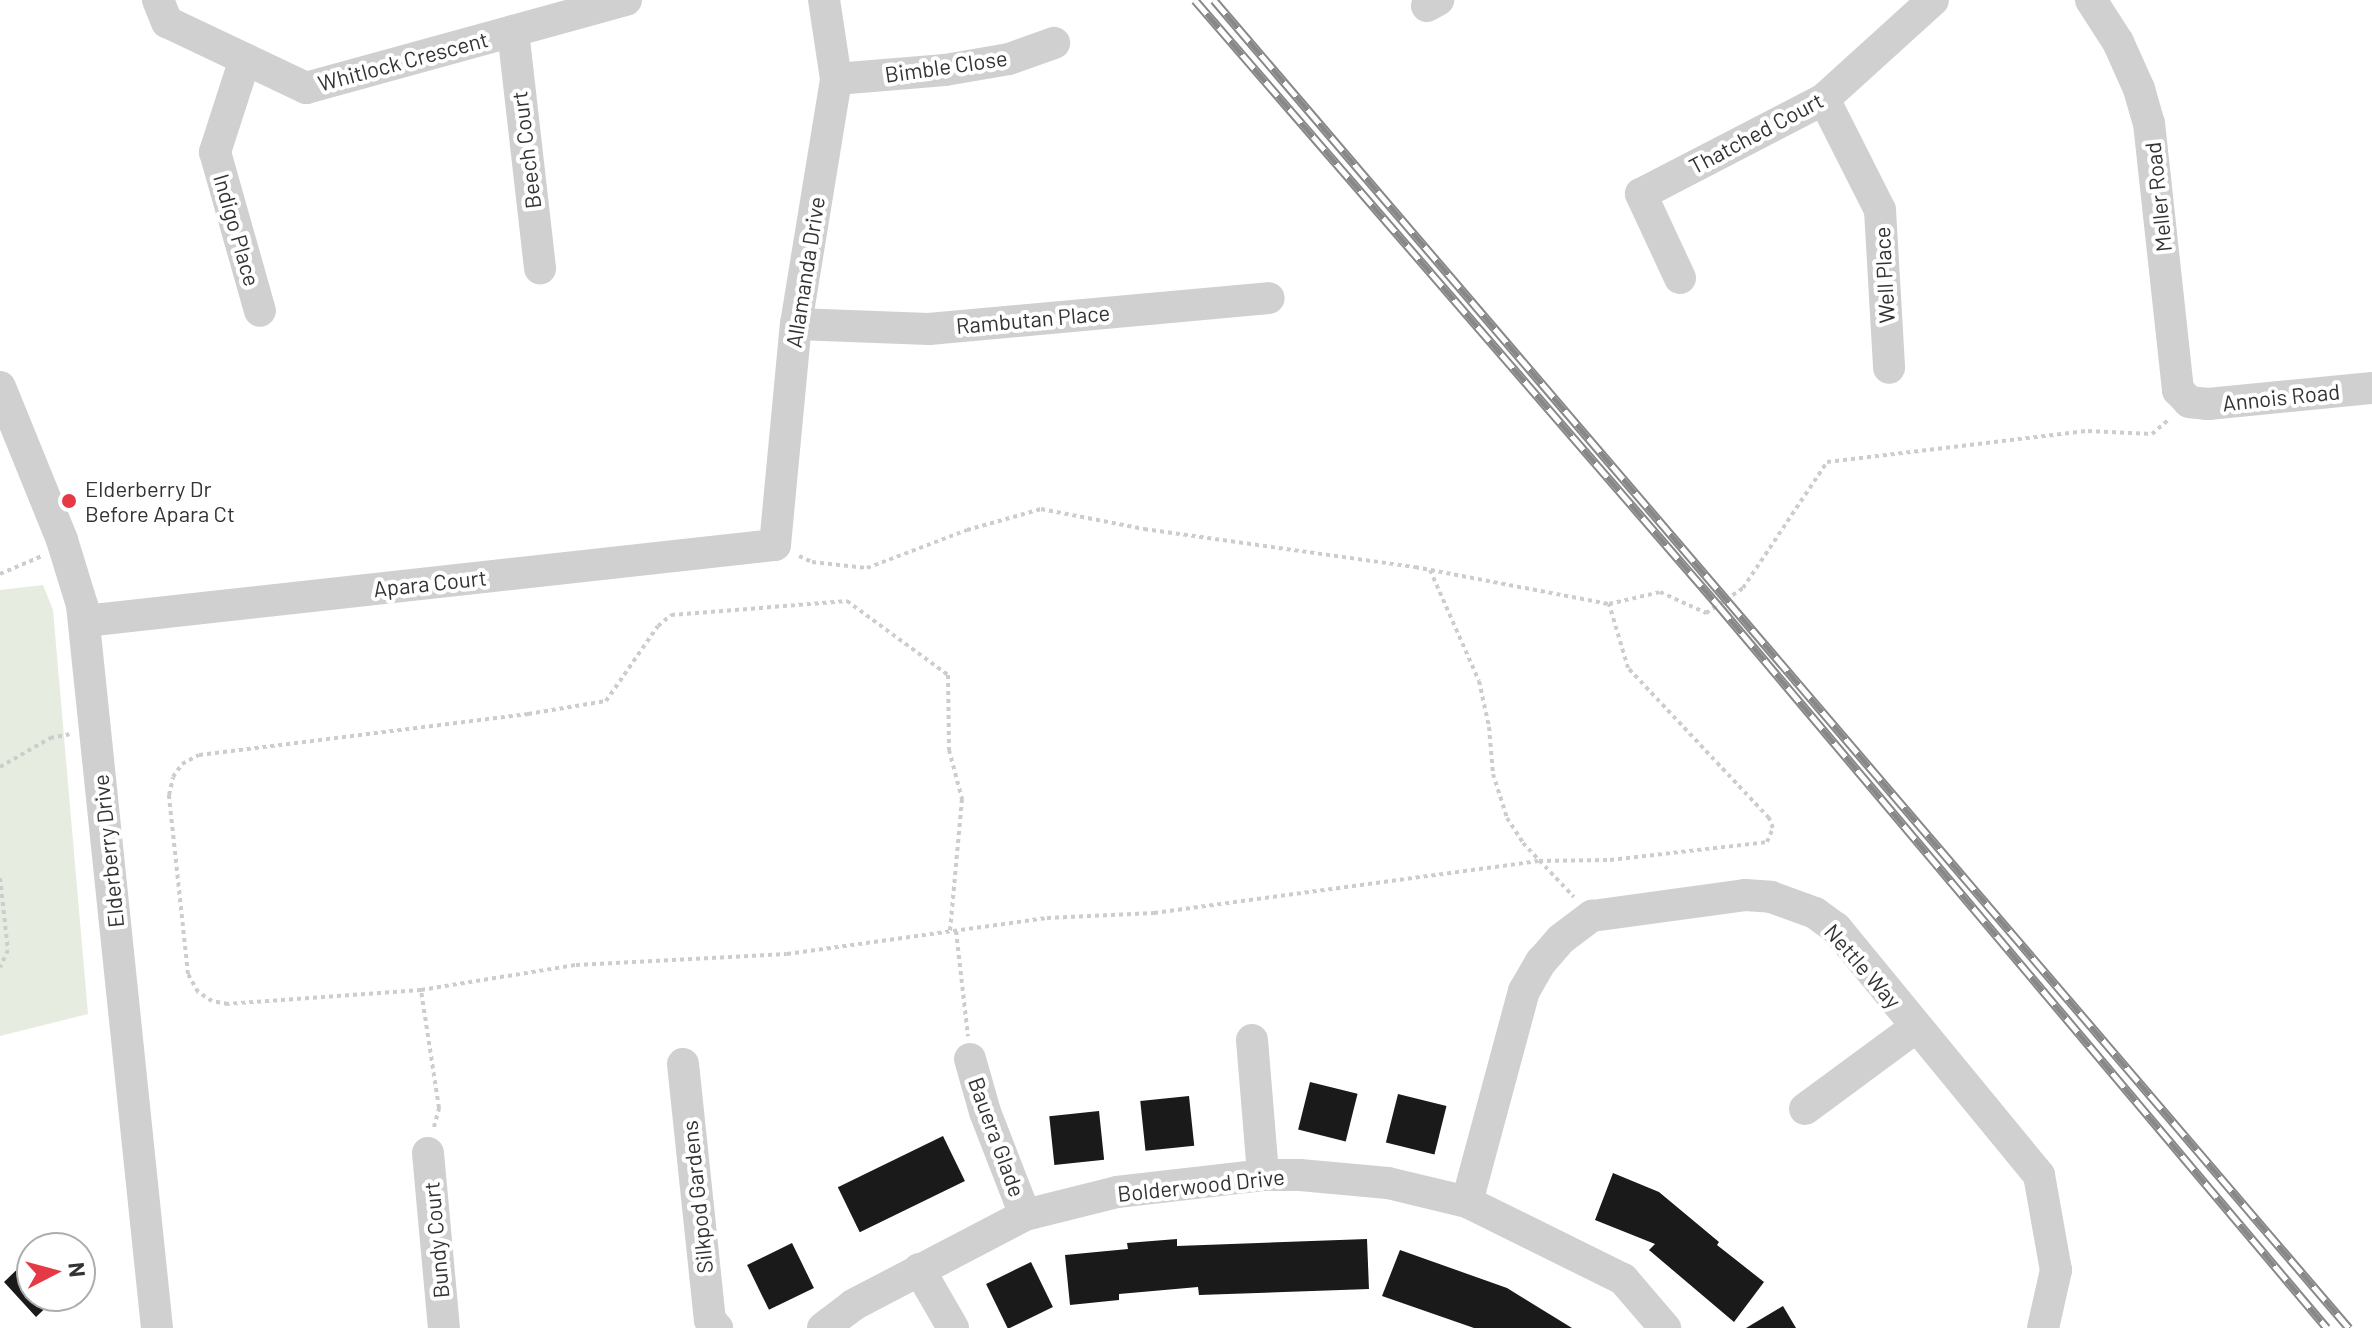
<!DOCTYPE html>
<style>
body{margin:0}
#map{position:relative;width:2372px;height:1328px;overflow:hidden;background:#fff;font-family:Barlow,sans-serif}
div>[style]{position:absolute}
.green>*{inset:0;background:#e6ecdf}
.building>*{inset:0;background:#1a1a1a;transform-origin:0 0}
.path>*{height:4px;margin-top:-2px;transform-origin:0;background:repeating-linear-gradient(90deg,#cdcdcd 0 4px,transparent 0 8px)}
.minor>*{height:32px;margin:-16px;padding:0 16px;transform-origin:16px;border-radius:16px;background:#d0d0d0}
.rail>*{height:9px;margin-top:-4.5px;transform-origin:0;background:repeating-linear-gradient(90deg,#fff 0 18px,#888 0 36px);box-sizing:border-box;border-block:2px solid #888}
.dots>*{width:22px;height:22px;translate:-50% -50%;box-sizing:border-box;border:4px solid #fff;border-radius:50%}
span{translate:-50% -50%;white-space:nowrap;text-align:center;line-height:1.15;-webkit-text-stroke:8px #fff;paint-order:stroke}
.street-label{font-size:22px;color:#333}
.poi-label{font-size:22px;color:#333}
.left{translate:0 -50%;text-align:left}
.north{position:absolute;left:16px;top:1232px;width:80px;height:80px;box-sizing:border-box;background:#fff;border:2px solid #adadad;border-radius:50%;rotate:84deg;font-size:22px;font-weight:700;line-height:32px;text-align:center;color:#333}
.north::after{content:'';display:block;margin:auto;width:28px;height:36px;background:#e63946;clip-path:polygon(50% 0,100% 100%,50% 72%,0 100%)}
</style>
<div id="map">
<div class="green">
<div style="clip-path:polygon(43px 585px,53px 610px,88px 1014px,0 1036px,0 590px)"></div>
</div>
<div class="building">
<div style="left:1310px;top:1082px;width:49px;height:49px;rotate:14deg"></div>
<div style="left:1398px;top:1094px;width:50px;height:50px;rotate:14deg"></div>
<div style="left:1189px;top:1096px;width:50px;height:49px;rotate:84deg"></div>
<div style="left:1099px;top:1111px;width:49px;height:50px;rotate:84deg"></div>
<div style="left:943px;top:1136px;width:50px;height:117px;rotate:64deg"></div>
<div style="clip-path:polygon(1613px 1173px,1659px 1192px,1719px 1242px,1717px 1245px,1764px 1282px,1734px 1322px,1649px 1250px,1655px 1244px,1595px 1220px)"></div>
<div style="clip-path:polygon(1177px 1239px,1177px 1246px,1367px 1239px,1369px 1289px,1199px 1295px,1198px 1287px,1119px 1294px,1119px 1300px,1070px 1305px,1065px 1255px,1128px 1249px,1127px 1243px)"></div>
<div style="left:792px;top:1243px;width:50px;height:50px;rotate:64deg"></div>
<div style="clip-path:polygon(1400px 1250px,1507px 1288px,1572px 1328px,1474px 1328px,1382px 1296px)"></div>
<div style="clip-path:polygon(32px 1255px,32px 1296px,58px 1296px,36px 1317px,4px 1282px)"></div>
<div style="left:1031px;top:1262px;width:50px;height:50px;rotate:64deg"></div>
<div style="clip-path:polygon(1783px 1306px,1796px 1328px,1746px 1328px)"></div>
</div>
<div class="path">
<div style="left:799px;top:556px;width:14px;rotate:25deg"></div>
<div style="left:812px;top:562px;width:55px;rotate:6.2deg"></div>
<div style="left:867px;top:568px;width:107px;rotate:-20.8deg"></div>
<div style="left:967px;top:530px;width:77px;rotate:-15.8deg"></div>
<div style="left:1041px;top:509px;width:105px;rotate:11deg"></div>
<div style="left:1144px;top:529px;width:274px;rotate:8deg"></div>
<div style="left:1415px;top:567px;width:197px;rotate:10.8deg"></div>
<div style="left:1609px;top:604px;width:52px;rotate:-13.2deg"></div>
<div style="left:1660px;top:592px;width:51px;rotate:24.5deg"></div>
<div style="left:1706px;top:613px;width:45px;rotate:-34deg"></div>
<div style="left:1743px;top:588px;width:151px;rotate:-56.3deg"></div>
<div style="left:1827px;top:462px;width:263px;rotate:-6.8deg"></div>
<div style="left:2088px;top:431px;width:64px;rotate:2.7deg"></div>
<div style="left:2152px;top:434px;width:23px;rotate:-41deg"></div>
<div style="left:1430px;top:570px;width:121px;rotate:66.2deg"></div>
<div style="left:1479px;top:681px;width:47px;rotate:77.7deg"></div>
<div style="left:1489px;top:727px;width:47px;rotate:85.1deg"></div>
<div style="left:1493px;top:774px;width:46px;rotate:72.3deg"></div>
<div style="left:1507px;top:818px;width:30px;rotate:57deg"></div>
<div style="left:1523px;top:843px;width:74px;rotate:46.6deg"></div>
<div style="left:0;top:574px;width:46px;rotate:-23.2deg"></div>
<div style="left:0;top:767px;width:58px;rotate:-30.1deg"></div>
<div style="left:50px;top:738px;width:20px;rotate:-11deg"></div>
<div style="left:0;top:878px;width:72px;rotate:83.7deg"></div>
<div style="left:8px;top:950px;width:19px;rotate:115deg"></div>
<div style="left:956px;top:931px;width:106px;rotate:83.5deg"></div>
<div style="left:421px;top:990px;width:194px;rotate:175.9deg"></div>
<div style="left:228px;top:1004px;width:16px;rotate:-169deg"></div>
<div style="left:212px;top:1001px;width:17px;rotate:-147deg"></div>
<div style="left:198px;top:992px;width:21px;rotate:-119deg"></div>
<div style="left:188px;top:974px;width:180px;rotate:-96.1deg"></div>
<div style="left:169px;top:795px;width:18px;rotate:-77deg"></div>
<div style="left:173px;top:777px;width:16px;rotate:-55deg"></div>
<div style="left:182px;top:764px;width:19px;rotate:-28deg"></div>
<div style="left:199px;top:755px;width:332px;rotate:-7.1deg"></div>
<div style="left:528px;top:714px;width:79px;rotate:-9.5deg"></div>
<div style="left:606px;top:701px;width:91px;rotate:-55.3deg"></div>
<div style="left:658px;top:626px;width:17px;rotate:-40deg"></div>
<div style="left:671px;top:615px;width:177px;rotate:-4.5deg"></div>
<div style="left:847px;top:601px;width:125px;rotate:36.2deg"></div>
<div style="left:948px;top:675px;width:75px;rotate:89.2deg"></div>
<div style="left:949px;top:750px;width:51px;rotate:75.1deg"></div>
<div style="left:962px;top:799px;width:134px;rotate:95.2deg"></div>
<div style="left:434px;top:1127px;width:20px;rotate:-75deg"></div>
<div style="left:439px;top:1108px;width:119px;rotate:-98.7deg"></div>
<div style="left:421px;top:990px;width:157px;rotate:-9.2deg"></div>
<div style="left:576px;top:965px;width:211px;rotate:-3deg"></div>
<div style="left:787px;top:954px;width:262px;rotate:-7.9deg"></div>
<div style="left:1047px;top:918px;width:107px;rotate:-2.7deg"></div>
<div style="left:1154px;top:913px;width:388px;rotate:-7.7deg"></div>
<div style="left:1539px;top:861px;width:71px;rotate:-0.8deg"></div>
<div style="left:1610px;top:860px;width:158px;rotate:-6.5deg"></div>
<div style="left:1767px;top:842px;width:15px;rotate:-67deg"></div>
<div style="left:1773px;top:828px;width:11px;rotate:-112deg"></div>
<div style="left:1769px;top:818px;width:206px;rotate:-133.2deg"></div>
<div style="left:1628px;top:668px;width:67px;rotate:-106.5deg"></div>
</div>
<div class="minor">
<div style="left:158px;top:0;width:24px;rotate:68deg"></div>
<div style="left:167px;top:22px;width:154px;rotate:25.4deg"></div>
<div style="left:306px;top:88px;width:332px;rotate:-15.4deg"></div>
<div style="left:2091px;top:0;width:50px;rotate:57.3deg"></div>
<div style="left:2118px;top:42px;width:51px;rotate:65.9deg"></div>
<div style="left:2139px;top:89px;width:35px;rotate:74deg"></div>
<div style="left:2149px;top:123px;width:269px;rotate:83.8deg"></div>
<div style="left:2178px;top:390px;width:16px;rotate:47deg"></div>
<div style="left:2189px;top:402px;width:19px;rotate:6deg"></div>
<div style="left:2208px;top:404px;width:165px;rotate:-5.6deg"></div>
<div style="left:1427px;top:6px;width:13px;rotate:-29deg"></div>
<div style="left:513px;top:31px;width:239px;rotate:83.5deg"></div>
<div style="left:245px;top:59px;width:98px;rotate:107.9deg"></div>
<div style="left:215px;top:152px;width:165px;rotate:74.2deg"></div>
<div style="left:836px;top:79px;width:109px;rotate:-4.7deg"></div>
<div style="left:945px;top:70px;width:65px;rotate:-9.8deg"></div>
<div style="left:1009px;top:59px;width:48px;rotate:-19.6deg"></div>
<div style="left:1824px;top:99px;width:124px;rotate:63.2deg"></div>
<div style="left:1880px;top:210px;width:158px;rotate:86.7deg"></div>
<div style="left:1680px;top:278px;width:93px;rotate:-114.9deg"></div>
<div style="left:1641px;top:194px;width:206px;rotate:-27.4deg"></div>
<div style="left:1824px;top:99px;width:147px;rotate:-42.2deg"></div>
<div style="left:796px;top:324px;width:133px;rotate:2.2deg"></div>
<div style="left:929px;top:329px;width:341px;rotate:-5.2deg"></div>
<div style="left:0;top:387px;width:165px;rotate:67.9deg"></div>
<div style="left:62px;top:540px;width:68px;rotate:72.9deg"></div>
<div style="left:82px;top:605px;width:727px;rotate:84.08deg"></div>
<div style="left:85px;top:621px;width:694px;rotate:-6.29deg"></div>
<div style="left:775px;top:545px;width:222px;rotate:-84.6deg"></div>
<div style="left:796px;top:324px;width:248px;rotate:-80.7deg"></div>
<div style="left:836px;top:79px;width:80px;rotate:-98.6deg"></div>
<div style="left:1252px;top:1040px;width:135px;rotate:85.3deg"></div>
<div style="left:970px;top:1059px;width:55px;rotate:74.2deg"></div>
<div style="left:985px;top:1112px;width:110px;rotate:68.8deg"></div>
<div style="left:683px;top:1064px;width:257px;rotate:84deg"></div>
<div style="left:710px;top:1320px;width:11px;rotate:49deg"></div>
<div style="left:1805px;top:1109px;width:137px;rotate:-36.4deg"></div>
<div style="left:428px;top:1153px;width:176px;rotate:84.8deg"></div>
<div style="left:1467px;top:1202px;width:219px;rotate:-74.9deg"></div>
<div style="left:1524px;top:991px;width:34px;rotate:-60deg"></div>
<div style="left:1541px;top:962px;width:30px;rotate:-49deg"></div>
<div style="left:1561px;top:939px;width:39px;rotate:-37deg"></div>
<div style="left:1592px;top:916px;width:154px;rotate:-7.8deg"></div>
<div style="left:1745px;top:895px;width:26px;rotate:4deg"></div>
<div style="left:1771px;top:897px;width:47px;rotate:20deg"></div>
<div style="left:1815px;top:913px;width:26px;rotate:36deg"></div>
<div style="left:1836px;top:928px;width:320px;rotate:50.6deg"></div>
<div style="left:2039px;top:1175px;width:97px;rotate:79.9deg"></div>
<div style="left:2056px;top:1270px;width:59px;rotate:102.6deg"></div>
<div style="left:919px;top:1269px;width:68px;rotate:60deg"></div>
<div style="left:823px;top:1328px;width:38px;rotate:-37deg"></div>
<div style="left:853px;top:1305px;width:194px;rotate:-27.6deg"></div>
<div style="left:1025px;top:1215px;width:95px;rotate:-14deg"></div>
<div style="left:1117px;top:1192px;width:147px;rotate:-6.6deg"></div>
<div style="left:1263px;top:1175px;width:37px"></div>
<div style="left:1300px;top:1175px;width:88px;rotate:5.2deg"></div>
<div style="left:1388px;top:1183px;width:81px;rotate:13.5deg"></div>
<div style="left:1467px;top:1202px;width:174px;rotate:26.3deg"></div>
<div style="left:1623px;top:1279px;width:65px;rotate:49.4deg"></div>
</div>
<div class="rail">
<div style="left:1195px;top:0;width:800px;rotate:49.16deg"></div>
<div style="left:1718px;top:605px;width:945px;rotate:49.89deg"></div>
<div style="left:1214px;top:0;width:1747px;rotate:49.48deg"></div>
</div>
<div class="dots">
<div style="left:69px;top:501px;background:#e63946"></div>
</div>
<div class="street-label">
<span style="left:403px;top:61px;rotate:-15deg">Whitlock Crescent</span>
<span style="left:946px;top:66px;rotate:-8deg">Bimble Close</span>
<span style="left:1756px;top:133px;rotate:-28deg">Thatched Court</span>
<span style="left:526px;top:150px;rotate:-97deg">Beech Court</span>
<span style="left:2158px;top:197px;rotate:-96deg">Meller Road</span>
<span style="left:237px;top:230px;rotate:74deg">Indigo Place</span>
<span style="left:805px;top:272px;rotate:-81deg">Allamanda Drive</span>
<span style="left:1884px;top:275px;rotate:-93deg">Well Place</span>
<span style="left:1033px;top:319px;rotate:-5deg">Rambutan Place</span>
<span style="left:2281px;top:397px;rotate:-6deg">Annois Road</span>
<span style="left:430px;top:583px;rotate:-6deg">Apara Court</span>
<span style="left:108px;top:851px;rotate:-96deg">Elderberry Drive</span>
<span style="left:1863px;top:966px;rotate:49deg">Nettle Way</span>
<span style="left:997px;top:1137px;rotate:70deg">Bauera Glade</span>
<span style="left:1201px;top:1185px;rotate:-6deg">Bolderwood Drive</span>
<span style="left:697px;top:1197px;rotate:-96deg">Silkpod Gardens</span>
<span style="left:436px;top:1240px;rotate:-95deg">Bundy Court</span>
</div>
<div class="poi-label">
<span class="left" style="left:85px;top:501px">Elderberry Dr<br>Before Apara Ct</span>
</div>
<div class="north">N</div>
</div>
